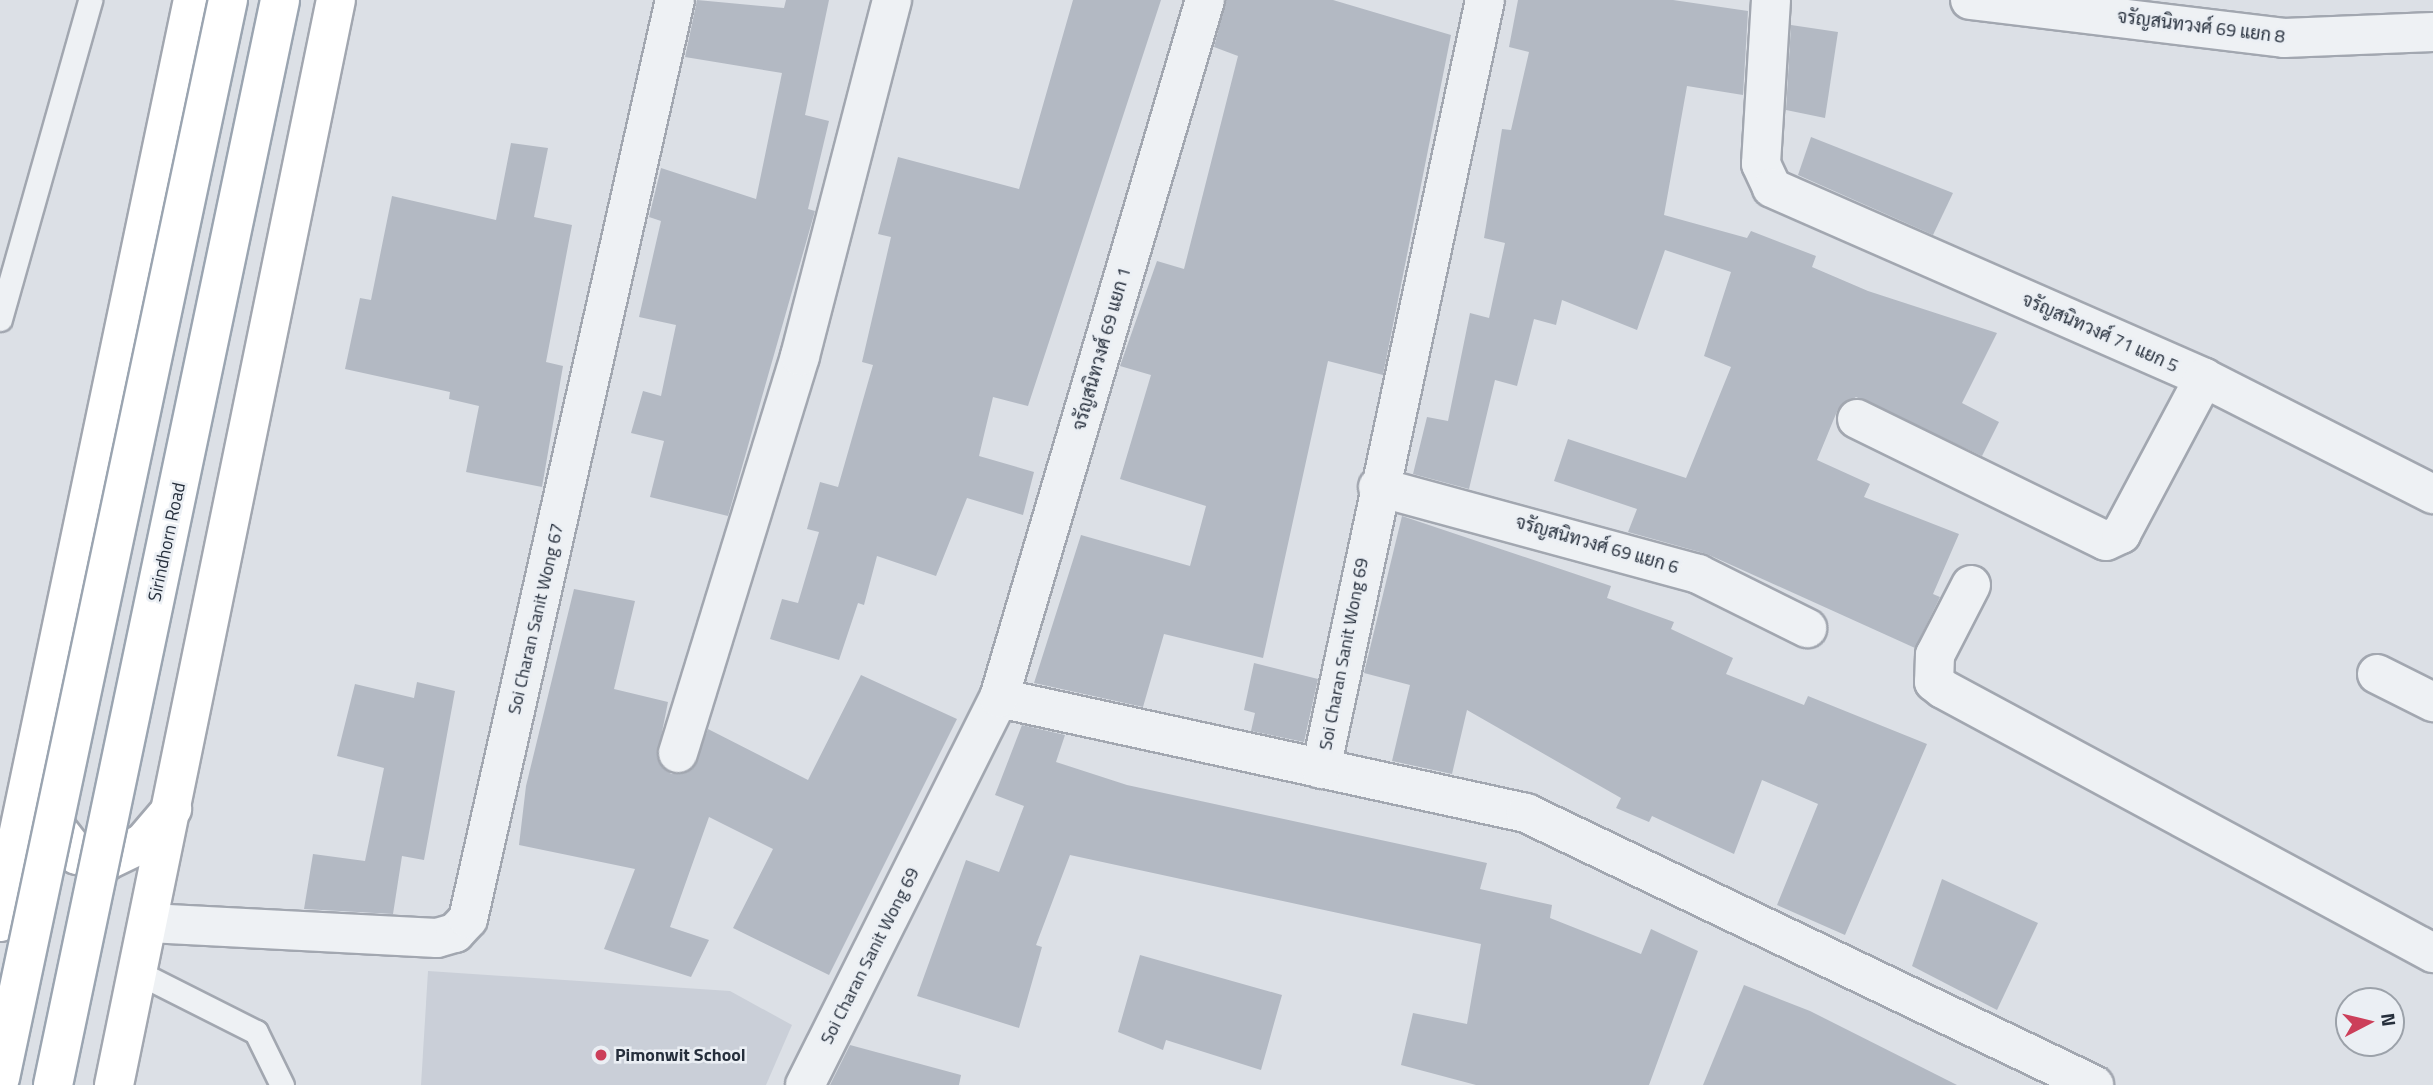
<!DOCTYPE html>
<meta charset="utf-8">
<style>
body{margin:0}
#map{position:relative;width:2433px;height:1085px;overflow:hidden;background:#dce0e6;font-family:"Titillium Web",Sarabun,sans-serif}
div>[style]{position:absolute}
.built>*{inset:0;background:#cacfd8}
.building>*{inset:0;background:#b3b9c3}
.roads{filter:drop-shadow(2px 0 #a2a7b0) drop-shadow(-2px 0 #a2a7b0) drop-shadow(0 2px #a2a7b0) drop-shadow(0 -2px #a2a7b0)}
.lane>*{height:23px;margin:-11.5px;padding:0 11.5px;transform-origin:11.5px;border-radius:11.5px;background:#eef1f4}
.street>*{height:38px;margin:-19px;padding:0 19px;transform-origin:19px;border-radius:19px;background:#eef1f4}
.primary>*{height:38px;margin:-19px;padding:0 19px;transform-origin:19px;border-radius:19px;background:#fff}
.bridges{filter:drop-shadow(2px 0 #9ba5b1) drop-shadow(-2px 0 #9ba5b1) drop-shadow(0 2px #9ba5b1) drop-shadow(0 -2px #9ba5b1)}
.primary-bridge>*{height:38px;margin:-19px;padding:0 19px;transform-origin:19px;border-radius:19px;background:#fff}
.dots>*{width:19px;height:19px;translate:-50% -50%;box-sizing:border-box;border:4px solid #ebeff4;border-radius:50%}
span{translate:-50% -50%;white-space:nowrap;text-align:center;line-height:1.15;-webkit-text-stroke:5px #ebeff4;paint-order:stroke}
.street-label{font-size:18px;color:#262f3c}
.poi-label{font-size:18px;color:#262f3c;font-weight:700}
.left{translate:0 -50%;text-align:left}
.north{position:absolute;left:2335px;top:987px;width:70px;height:70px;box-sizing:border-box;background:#ebeff4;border:2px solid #9ca2aa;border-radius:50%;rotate:83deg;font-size:19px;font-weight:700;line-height:28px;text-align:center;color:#262f3c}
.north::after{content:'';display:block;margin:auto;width:24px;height:32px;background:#cc3f5a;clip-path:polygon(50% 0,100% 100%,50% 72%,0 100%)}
</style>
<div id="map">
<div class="built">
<div style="clip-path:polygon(428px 971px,730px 991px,792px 1025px,766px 1085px,421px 1085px)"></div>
</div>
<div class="building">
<div style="clip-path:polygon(697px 0,784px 8px,786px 0,829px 0,805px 115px,829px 121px,808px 209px,815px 211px,728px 516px,650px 497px,664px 441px,631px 433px,643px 391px,661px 396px,676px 325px,639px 317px,661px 221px,649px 217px,661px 168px,756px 199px,782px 73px,685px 57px)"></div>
<div style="clip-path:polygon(1073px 0,1161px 0,1028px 406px,993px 397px,979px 456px,1034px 472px,1023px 515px,967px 498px,936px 576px,877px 556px,864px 605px,858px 603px,839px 660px,770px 639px,782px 599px,798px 603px,819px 532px,807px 529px,820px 482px,838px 487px,873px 365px,862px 362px,891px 237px,878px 234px,898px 157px,1019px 189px)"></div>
<div style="clip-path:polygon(1226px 0,1333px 0,1451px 35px,1383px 375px,1328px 361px,1263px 658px,1164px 634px,1143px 707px,1034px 683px,1081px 535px,1190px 566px,1206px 506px,1120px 479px,1151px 375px,1120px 366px,1157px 261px,1184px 269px,1238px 56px,1214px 47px)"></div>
<div style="clip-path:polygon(1518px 0,1673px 0,1748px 11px,1743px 95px,1687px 86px,1664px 215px,1747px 238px,1751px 231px,1816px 256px,1812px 267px,1868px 291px,1997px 333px,1962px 403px,1999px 422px,1982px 456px,1856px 397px,1838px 409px,1817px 460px,1870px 484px,1864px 497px,1959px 534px,1933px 594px,1940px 597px,1915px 648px,1707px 554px,1628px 532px,1637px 509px,1554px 481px,1568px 439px,1686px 478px,1731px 367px,1704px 356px,1731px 272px,1665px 250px,1637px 330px,1562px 300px,1556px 325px,1534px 319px,1517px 386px,1495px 380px,1469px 489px,1413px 474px,1427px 417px,1448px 421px,1470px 313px,1489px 318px,1505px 243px,1484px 238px,1502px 129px,1511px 130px,1529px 52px,1509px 47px)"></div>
<div style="clip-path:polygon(1791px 25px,1838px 32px,1825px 118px,1786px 110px)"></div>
<div style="clip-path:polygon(1811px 137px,1953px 193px,1933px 235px,1798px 175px)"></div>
<div style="clip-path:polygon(511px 143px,548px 148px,534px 217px,572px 225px,546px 362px,563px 366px,542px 487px,466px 472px,479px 406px,449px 399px,450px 392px,345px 369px,360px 298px,371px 300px,392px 196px,496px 220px)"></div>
<div style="clip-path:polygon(1402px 516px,1611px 586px,1607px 598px,1674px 622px,1671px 629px,1733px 658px,1726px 674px,1804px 705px,1808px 696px,1927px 744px,1845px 935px,1777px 905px,1818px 804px,1762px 780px,1734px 854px,1652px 816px,1649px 822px,1616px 808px,1621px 798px,1467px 710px,1452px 774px,1392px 761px,1410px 685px,1364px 673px)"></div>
<div style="clip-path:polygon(574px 589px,635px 601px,614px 689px,668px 702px,657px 757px,671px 774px,693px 768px,708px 729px,808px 780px,861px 675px,957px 719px,829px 975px,733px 928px,773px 849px,709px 817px,670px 927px,709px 940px,691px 977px,604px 949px,635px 869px,519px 845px,526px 786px)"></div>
<div style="clip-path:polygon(1254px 663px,1318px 679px,1304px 742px,1251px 731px,1255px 713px,1244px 710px)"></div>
<div style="clip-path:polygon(417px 682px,455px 691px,424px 860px,402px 856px,393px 914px,304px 909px,313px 854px,365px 861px,384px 768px,337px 756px,355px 684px,414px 698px)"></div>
<div style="clip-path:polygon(1022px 725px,1065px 735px,1056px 762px,1127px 785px,1487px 863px,1480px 889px,1552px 905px,1550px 918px,1641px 954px,1651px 929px,1698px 951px,1649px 1085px,1476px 1085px,1401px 1065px,1413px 1013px,1467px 1024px,1481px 944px,1070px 855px,1036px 945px,1042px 947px,1019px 1028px,917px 996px,966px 860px,999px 872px,1024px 806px,995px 795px)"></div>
<div style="clip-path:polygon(1942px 879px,2038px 923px,1997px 1010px,1912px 966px)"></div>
<div style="clip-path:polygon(1140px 955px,1282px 995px,1261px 1070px,1166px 1040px,1163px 1050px,1118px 1032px)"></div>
<div style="clip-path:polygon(1744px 985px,1810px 1011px,1957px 1085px,1703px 1085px)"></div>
<div style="clip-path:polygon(850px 1045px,961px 1075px,959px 1085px,830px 1085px)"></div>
</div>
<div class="roads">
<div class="lane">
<div style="left:0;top:319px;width:331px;rotate:-74.2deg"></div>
<div style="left:139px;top:973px;width:131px;rotate:26.8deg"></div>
<div style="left:256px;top:1032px;width:59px;rotate:63.9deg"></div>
</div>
<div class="street">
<div style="left:1771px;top:0;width:164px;rotate:93.5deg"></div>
<div style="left:1761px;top:164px;width:26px;rotate:65deg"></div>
<div style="left:1772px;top:188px;width:472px;rotate:23.7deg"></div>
<div style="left:2204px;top:378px;width:257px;rotate:26.9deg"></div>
<div style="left:1970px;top:0;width:316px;rotate:6.9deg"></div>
<div style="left:2284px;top:38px;width:149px;rotate:-2.3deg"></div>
<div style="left:1857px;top:419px;width:277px;rotate:26.1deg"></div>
<div style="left:2106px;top:541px;width:17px;rotate:-25deg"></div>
<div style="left:2121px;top:534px;width:177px;rotate:-62deg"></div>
<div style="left:1378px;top:487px;width:332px;rotate:15.2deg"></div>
<div style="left:1698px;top:574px;width:122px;rotate:26.4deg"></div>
<div style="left:1971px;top:585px;width:79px;rotate:117.2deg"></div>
<div style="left:1935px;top:655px;width:27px;rotate:92deg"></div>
<div style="left:1934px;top:682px;width:11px;rotate:38deg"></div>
<div style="left:1943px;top:689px;width:557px;rotate:28.31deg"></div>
<div style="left:2377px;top:674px;width:63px;rotate:26.6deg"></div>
<div style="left:999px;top:698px;width:539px;rotate:12.31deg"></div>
<div style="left:1526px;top:813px;width:630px;rotate:25.59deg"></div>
<div style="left:678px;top:753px;width:415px;rotate:-72.9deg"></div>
<div style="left:800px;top:356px;width:368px;rotate:-75.5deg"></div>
<div style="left:1321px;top:769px;width:786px;rotate:-77.96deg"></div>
<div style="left:149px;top:923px;width:288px;rotate:3deg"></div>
<div style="left:437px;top:938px;width:19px;rotate:-16deg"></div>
<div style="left:455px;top:933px;width:19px;rotate:-47deg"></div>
<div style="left:468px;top:919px;width:942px;rotate:-77.31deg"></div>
<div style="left:805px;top:1085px;width:433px;rotate:-63.4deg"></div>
<div style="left:999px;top:698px;width:728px;rotate:-73.56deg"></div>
</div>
<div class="primary">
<div style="left:47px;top:798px;width:31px;rotate:73deg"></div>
<div style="left:56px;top:828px;width:34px;rotate:52deg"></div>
<div style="left:77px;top:855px;width:30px;rotate:12deg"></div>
<div style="left:106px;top:861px;width:41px;rotate:-25.9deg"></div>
<div style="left:143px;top:843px;width:45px;rotate:-49.5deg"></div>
<div style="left:0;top:922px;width:942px;rotate:-78.18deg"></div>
<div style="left:114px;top:1085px;width:1107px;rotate:-78.44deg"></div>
</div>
</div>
<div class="bridges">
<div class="primary-bridge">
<div style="left:0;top:1078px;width:1102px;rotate:-78.06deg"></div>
<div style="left:53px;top:1085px;width:1108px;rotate:-78.18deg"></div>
</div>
</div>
<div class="dots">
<div style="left:601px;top:1055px;background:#cc3f5a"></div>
</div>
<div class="street-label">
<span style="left:2201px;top:27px;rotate:7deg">จรัญสนิทวงศ์ 69 แยก 8</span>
<span style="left:2100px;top:333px;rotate:24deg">จรัญสนิทวงศ์ 71 แยก 5</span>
<span style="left:1102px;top:349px;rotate:-74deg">จรัญสนิทวงศ์ 69 แยก 1</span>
<span style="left:167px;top:542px;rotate:-78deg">Sirindhorn Road</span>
<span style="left:1597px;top:545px;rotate:16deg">จรัญสนิทวงศ์ 69 แยก 6</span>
<span style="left:536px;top:619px;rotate:-77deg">Soi Charan Sanit Wong 67</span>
<span style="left:1344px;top:654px;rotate:-79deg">Soi Charan Sanit Wong 69</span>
<span style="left:870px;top:956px;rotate:-63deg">Soi Charan Sanit Wong 69</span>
</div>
<div class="poi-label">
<span class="left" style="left:615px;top:1055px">Pimonwit School</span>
</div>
<div class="north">N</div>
</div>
